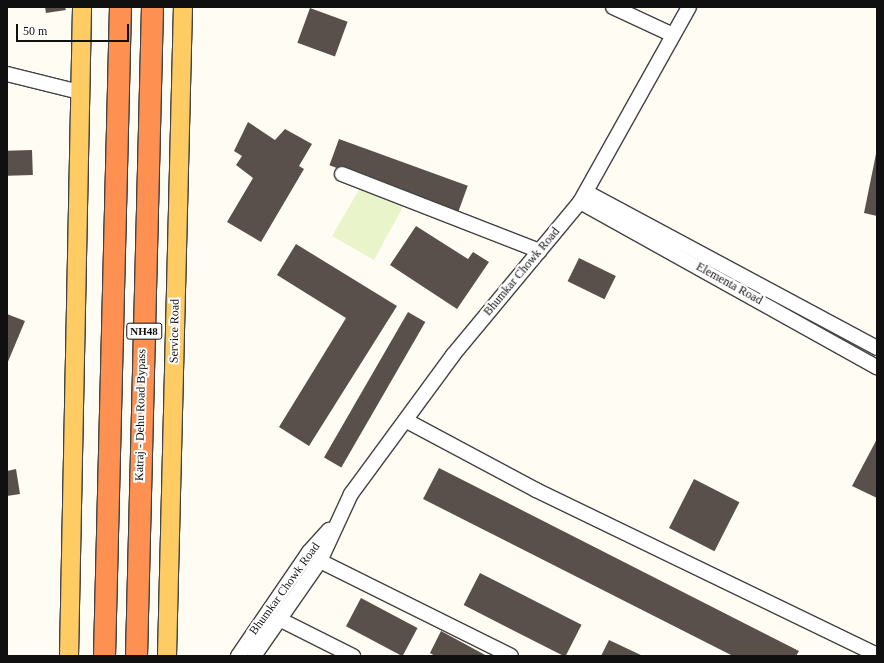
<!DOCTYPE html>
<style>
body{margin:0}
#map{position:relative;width:884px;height:663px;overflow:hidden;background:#fffcf3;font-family:"Times New Roman",serif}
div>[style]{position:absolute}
.pitch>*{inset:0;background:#e9f4cb}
.building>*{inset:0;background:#5a504b;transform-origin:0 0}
.roads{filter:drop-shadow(1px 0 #434343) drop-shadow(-1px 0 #434343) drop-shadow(0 1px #434343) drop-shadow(0 -1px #434343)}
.minor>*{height:14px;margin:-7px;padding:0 7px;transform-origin:7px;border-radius:7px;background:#fff}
.major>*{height:18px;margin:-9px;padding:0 9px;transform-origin:9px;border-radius:9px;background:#ffcb63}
.highway>*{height:21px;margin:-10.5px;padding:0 10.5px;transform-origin:10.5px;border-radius:10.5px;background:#fe9152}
span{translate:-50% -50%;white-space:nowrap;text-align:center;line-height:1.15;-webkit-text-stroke:4px #fff;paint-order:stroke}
.shield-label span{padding:1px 3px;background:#fff;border:1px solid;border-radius:3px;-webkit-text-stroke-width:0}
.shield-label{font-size:11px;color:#101010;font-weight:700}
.street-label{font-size:12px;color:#101010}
.frame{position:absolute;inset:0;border:8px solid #101010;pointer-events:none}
.scale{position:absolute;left:16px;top:24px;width:113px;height:18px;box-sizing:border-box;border:2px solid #101010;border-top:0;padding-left:5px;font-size:12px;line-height:14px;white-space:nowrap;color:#101010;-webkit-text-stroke:3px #fff;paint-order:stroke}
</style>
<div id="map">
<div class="pitch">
<div style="clip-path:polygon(360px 188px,405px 203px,374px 260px,332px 236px)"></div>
</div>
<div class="building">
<div style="clip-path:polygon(45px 7px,65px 7px,66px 10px,46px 13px)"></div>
<div style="left:310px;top:8px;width:40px;height:37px;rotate:20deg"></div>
<div style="clip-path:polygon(248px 122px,275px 140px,285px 129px,312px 144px,299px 166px,304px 169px,261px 242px,227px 222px,253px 178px,236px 165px,242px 156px,234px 151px)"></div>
<div style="left:339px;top:139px;width:137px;height:28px;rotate:20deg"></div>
<div style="left:32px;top:150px;width:25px;height:25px;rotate:88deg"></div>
<div style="clip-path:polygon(876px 154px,877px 154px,877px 216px,864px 213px)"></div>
<div style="clip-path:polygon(416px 226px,468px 259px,473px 252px,489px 262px,457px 309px,390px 265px)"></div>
<div style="clip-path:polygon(296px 244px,397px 306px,309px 446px,279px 427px,346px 318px,277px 275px)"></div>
<div style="left:579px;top:258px;width:41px;height:26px;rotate:26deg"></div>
<div style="left:408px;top:312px;width:20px;height:168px;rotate:30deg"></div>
<div style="clip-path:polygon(7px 314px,25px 321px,7px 364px)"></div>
<div style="clip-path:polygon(877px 439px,877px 498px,852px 486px)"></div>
<div style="clip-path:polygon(439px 468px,799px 651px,796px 656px,733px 656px,423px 499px)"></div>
<div style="clip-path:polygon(16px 469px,20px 494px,7px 496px,7px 471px)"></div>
<div style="left:694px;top:479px;width:51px;height:55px;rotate:27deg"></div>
<div style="left:480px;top:573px;width:114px;height:36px;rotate:27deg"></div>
<div style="left:361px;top:598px;width:64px;height:32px;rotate:28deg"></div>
<div style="clip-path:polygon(441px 631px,487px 656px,435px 656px,430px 653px)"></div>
<div style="clip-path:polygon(609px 640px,643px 656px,601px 656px)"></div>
</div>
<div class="roads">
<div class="minor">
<div style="left:613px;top:7px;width:66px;rotate:25deg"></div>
<div style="left:7px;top:74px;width:75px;rotate:13.9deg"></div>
<div style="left:342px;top:174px;width:212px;rotate:21.3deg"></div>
<div style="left:586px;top:192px;width:330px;rotate:28.2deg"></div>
<div style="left:580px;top:202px;width:340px;rotate:29.1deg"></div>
<div style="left:407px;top:421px;width:146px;rotate:28.1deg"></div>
<div style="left:536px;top:490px;width:374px;rotate:25.8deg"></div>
<div style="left:873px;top:653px;width:3px;rotate:90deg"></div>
<div style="left:320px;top:561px;width:213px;rotate:26.4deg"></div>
<div style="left:279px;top:619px;width:83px;rotate:26.6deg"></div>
<div style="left:238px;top:656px;width:126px;rotate:-55.7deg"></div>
<div style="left:309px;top:552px;width:30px;rotate:-48deg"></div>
<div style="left:254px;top:656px;width:116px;rotate:-55.2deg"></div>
<div style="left:320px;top:561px;width:74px;rotate:-65.2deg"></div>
<div style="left:351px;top:494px;width:172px;rotate:-53.7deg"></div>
<div style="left:453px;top:355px;width:199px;rotate:-50.3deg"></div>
<div style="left:580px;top:202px;width:223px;rotate:-60.8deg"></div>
</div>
<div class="major">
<div style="left:69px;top:656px;width:649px;rotate:-88.85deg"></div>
<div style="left:167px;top:656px;width:649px;rotate:-88.59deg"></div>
</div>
<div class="highway">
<div style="left:104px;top:656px;width:649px;rotate:-88.59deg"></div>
<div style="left:136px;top:656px;width:649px;rotate:-88.59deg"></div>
</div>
</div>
<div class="shield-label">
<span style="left:144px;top:331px">NH48</span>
</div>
<div class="street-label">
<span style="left:522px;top:272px;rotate:-50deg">Bhumkar Chowk Road</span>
<span style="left:729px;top:284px;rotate:29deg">Elementa Road</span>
<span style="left:175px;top:331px;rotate:-89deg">Service Road</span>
<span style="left:141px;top:415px;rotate:-89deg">Katraj - Dehu Road Bypass</span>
<span style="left:285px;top:589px;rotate:-54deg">Bhumkar Chowk Road</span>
</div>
<div class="frame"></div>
<div class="scale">50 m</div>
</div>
